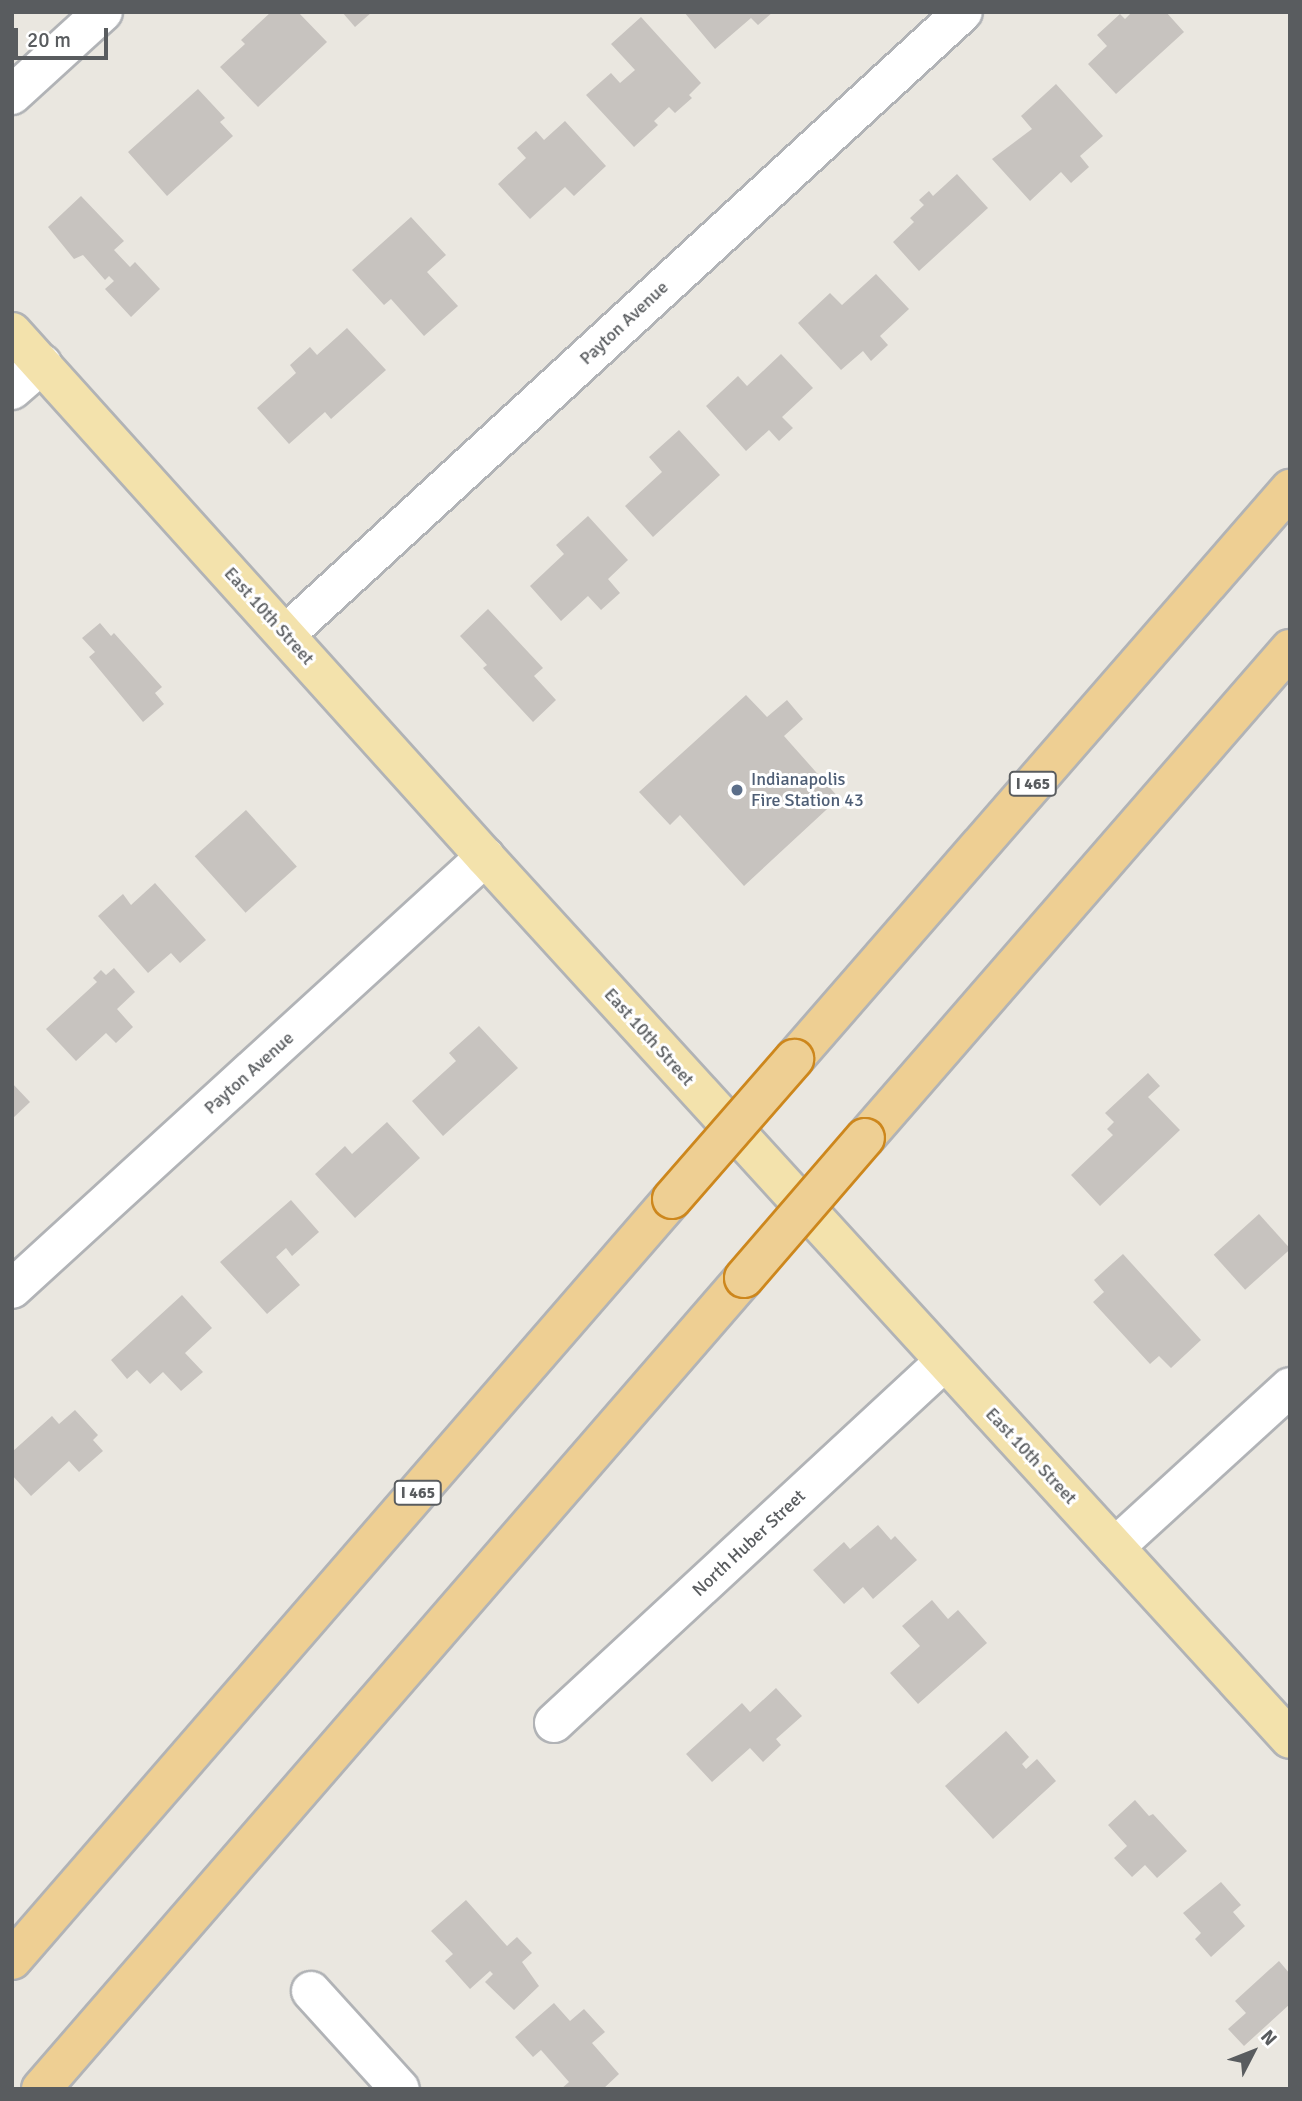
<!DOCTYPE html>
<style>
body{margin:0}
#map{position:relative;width:1302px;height:2101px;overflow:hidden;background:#eae7e0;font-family:Signika,sans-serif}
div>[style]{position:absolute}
.building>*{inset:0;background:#c7c3bf;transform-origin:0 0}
.roads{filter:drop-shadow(2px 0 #b1b3b6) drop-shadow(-2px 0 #b1b3b6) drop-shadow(0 2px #b1b3b6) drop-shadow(0 -2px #b1b3b6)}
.minor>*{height:38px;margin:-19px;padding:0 19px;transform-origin:19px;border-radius:19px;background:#fff}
.major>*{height:38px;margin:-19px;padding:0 19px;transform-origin:19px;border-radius:19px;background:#f3e2ac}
.highway>*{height:38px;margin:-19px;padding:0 19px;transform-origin:19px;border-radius:19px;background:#eecf93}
.bridges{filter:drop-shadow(2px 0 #cd871d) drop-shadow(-2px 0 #cd871d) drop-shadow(0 2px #cd871d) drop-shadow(0 -2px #cd871d)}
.highway-bridge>*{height:38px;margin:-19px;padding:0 19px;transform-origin:19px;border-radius:19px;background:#eecf93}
.dots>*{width:19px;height:19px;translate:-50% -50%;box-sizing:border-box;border:4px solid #fff;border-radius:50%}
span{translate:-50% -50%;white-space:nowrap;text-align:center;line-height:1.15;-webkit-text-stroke:6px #fff;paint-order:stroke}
.shield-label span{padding:2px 5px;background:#fff;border:2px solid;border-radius:5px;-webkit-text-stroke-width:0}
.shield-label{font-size:16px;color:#595c5f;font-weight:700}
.street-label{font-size:18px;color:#595c5f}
.service-label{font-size:18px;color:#4e5e75}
.left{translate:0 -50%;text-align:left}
.frame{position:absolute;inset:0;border:14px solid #595c5f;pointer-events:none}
.north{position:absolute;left:1218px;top:2017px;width:70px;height:70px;-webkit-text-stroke:5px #fff;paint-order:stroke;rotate:48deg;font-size:19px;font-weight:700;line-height:28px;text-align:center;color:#595c5f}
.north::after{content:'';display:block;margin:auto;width:24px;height:32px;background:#595c5f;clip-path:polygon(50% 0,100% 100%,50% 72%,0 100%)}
.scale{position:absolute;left:14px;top:28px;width:94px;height:32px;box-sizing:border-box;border:4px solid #595c5f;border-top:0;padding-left:9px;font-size:21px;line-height:24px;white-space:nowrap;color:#595c5f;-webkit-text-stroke:5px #fff;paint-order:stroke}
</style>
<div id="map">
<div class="building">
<div style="clip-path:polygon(271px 12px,298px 12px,327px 42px,258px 107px,220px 67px,245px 44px,241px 40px)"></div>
<div style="clip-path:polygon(342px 12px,372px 12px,355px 27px)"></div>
<div style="clip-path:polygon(684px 12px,773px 12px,758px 25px,751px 18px,715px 49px)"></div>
<div style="clip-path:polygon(1132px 12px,1166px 12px,1184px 32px,1116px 94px,1088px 64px,1107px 46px,1097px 35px,1120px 14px,1125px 19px)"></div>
<div style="clip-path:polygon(641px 17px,701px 83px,689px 95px,692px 98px,675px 113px,669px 107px,654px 121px,658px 125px,634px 147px,586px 95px,611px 73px,620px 83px,635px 70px,611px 44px)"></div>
<div style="clip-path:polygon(1056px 84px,1103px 136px,1080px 156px,1089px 167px,1071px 183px,1061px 172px,1030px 201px,992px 159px,1032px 129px,1021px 116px)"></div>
<div style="clip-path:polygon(198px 89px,225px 118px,220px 122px,233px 136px,167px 196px,128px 152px)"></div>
<div style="clip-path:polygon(565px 121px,606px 166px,574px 196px,565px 187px,530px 219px,498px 184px,526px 158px,517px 148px,536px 131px,544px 140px)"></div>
<div style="clip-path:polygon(957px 174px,988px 208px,919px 271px,893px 242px,914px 222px,910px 218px,924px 205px,919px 200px,929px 191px,933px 196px)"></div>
<div style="clip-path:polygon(81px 196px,124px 241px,114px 250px,130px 267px,135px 262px,160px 289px,131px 317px,105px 289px,114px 281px,109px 276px,105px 280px,83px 255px,74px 259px,48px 227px)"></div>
<div style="clip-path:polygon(411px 217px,446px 255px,427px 272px,458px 306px,424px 336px,391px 299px,384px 305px,352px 270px)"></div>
<div style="clip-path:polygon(876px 274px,909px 309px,880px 336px,888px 345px,871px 361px,863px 351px,841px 370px,798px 323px,830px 293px,842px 305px)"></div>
<div style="clip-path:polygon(347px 328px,386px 370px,331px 419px,325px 412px,289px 444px,257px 408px,296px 373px,290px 365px,310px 347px,317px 355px)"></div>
<div style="clip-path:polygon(781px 354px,813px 388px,782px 417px,793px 428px,779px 441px,769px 430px,746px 451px,706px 406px,738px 376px,747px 386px)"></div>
<div style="clip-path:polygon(679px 430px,720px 475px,653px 537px,625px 506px,662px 472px,649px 457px)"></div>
<div style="clip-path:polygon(588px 516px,628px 560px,608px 579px,620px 593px,601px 610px,588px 596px,561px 621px,530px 586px,564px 554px,556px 545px)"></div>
<div style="clip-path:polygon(488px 609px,543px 668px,534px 676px,556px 700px,533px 722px,483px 668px,487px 665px,460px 636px)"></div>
<div style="clip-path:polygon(100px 623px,111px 636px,114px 633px,162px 687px,155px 693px,164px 704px,143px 722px,89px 657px,95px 652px,82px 638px)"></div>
<div style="clip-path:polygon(746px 695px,767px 717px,787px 700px,803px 719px,784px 736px,839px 798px,744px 886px,680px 815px,670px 825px,639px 792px)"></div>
<div style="left:246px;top:810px;width:76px;height:69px;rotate:48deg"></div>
<div style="clip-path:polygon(155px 883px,206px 940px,180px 963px,171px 953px,148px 973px,98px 916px,123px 894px,131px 905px)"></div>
<div style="clip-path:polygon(114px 968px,135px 992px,117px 1009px,133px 1027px,116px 1043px,106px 1033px,76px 1061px,46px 1029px,97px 982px,93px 978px,101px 970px,106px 975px)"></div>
<div style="clip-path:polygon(479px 1026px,518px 1068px,443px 1136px,412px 1101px,456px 1061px,449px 1053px)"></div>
<div style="clip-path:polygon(1148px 1073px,1160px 1086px,1148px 1097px,1180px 1130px,1100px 1206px,1071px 1175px,1113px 1135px,1107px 1129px,1114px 1122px,1105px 1113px)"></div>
<div style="clip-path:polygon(12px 1083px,30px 1102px,12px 1119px)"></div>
<div style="clip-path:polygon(387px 1122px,420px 1158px,355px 1218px,315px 1174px,345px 1146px,352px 1154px)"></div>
<div style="clip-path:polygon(291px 1200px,319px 1232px,292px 1256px,286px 1248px,276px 1257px,300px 1285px,267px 1314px,220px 1262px)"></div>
<div style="left:1259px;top:1214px;width:47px;height:61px;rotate:48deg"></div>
<div style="clip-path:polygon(1123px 1254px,1201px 1340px,1171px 1368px,1159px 1356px,1150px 1364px,1093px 1302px,1104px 1292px,1094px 1280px)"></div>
<div style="clip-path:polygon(182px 1295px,212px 1328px,185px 1353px,203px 1372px,181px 1391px,163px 1372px,150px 1384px,137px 1370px,127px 1379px,111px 1360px)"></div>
<div style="clip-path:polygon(75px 1410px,98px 1435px,93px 1440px,103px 1451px,79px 1472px,69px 1461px,31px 1496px,12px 1475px,12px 1452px,52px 1416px,59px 1424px)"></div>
<div style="clip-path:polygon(878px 1525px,891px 1540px,895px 1536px,917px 1560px,873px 1599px,863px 1587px,844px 1604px,813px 1570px,844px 1542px,850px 1549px)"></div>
<div style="clip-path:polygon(932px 1600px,948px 1619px,958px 1610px,987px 1643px,918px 1704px,890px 1673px,920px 1646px,902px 1626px)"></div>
<div style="clip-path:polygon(776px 1688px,802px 1716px,776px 1739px,781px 1745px,763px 1762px,750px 1748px,712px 1782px,686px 1754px,742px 1703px,750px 1712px)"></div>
<div style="clip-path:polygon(1006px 1731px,1029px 1757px,1022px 1764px,1026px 1769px,1037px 1759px,1056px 1781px,993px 1839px,945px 1786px)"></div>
<div style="clip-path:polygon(1135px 1800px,1149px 1816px,1153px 1814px,1187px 1851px,1157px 1878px,1145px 1865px,1132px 1877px,1114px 1858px,1127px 1846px,1108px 1825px)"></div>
<div style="clip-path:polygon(1221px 1882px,1241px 1905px,1233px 1912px,1245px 1926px,1211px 1957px,1195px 1939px,1201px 1933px,1183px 1913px)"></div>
<div style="clip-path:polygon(466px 1900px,507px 1946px,517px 1937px,532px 1953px,522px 1962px,539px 1986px,514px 2010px,485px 1982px,493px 1974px,490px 1971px,470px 1989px,445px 1961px,453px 1954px,431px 1931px)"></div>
<div style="clip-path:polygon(1279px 1961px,1290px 1974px,1290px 2004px,1244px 2046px,1228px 2029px,1246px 2013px,1235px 2001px)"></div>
<div style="clip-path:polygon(554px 2003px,570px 2021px,584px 2009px,605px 2032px,592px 2043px,619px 2074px,603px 2089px,561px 2089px,569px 2082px,541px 2050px,533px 2057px,515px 2037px)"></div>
</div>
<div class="roads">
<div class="minor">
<div style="left:12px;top:95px;width:123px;rotate:-42.4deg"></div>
<div style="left:12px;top:390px;width:40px;rotate:-41deg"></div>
<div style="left:286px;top:634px;width:919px;rotate:-42.58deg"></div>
<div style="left:12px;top:1289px;width:641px;rotate:-42.41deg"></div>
<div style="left:1115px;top:1547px;width:237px;rotate:-42.4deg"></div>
<div style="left:554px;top:1723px;width:531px;rotate:-42.79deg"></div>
<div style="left:311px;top:1991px;width:132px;rotate:47.8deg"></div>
</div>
<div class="major">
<div style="left:12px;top:332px;width:707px;rotate:47.98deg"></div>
<div style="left:485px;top:857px;width:1194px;rotate:47.61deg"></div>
</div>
<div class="highway">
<div style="left:794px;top:1059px;width:756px;rotate:-48.97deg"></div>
<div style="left:865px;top:1138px;width:648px;rotate:-49.01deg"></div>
<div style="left:12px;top:1960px;width:1007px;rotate:-49.07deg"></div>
<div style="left:41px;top:2089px;width:1073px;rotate:-49.08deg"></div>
</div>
</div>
<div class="bridges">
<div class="highway-bridge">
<div style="left:672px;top:1199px;width:186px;rotate:-48.9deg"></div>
<div style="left:744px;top:1278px;width:185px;rotate:-49.2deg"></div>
</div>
</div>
<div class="dots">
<div style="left:737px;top:790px;background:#5c6f8a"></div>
</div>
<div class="shield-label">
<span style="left:1033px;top:784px">I 465</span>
<span style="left:418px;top:1493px">I 465</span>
</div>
<div class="street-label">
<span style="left:624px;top:323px;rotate:-43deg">Payton Avenue</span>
<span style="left:269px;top:616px;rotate:48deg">East 10th Street</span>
<span style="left:649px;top:1037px;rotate:48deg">East 10th Street</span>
<span style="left:249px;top:1073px;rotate:-42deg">Payton Avenue</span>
<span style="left:1031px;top:1456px;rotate:47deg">East 10th Street</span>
<span style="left:749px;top:1543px;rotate:-43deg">North Huber Street</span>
</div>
<div class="service-label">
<span class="left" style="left:751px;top:790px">Indianapolis<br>Fire Station 43</span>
</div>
<div class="frame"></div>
<div class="north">N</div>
<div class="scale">20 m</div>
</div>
